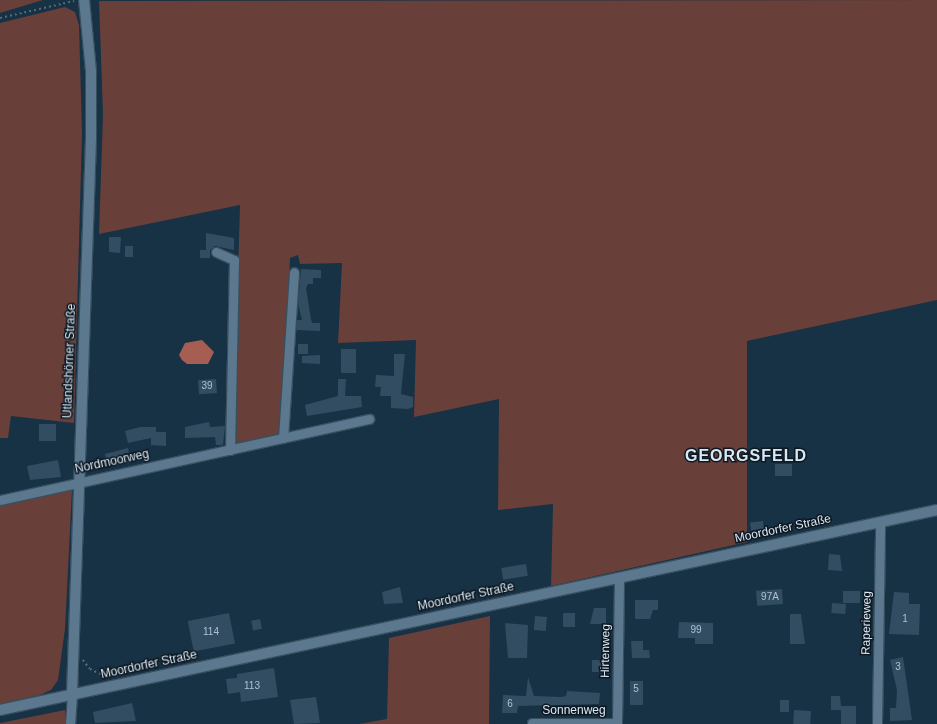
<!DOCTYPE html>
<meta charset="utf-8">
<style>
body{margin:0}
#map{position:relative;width:937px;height:724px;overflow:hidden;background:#173145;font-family:Helvetica,sans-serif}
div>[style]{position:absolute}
.green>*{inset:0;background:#683f39}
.water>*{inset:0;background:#a65e53}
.building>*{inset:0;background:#324d62;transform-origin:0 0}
.path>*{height:1.5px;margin-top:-0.75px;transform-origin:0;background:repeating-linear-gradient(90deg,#546b7d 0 2px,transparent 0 5px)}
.roads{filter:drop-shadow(1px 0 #384f60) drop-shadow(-1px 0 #384f60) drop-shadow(0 1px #384f60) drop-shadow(0 -1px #384f60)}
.minor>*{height:9px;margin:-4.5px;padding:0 4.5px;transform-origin:4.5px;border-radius:4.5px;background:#5b788e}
.tertiary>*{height:10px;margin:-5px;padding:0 5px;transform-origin:5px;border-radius:5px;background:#5b788e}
span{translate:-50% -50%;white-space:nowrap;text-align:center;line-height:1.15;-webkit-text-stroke:3px #0d1821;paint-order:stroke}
.number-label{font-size:10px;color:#afc1d0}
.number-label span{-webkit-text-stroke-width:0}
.street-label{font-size:12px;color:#d9e8f5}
.district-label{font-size:16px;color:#d9e8f5;font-weight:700;letter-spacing:1px}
</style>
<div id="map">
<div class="green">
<div style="clip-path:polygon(0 0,43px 0,0 13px)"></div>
<div style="clip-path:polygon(937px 0,937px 300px,747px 341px,747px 542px,551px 586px,553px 504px,498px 510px,499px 399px,414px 417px,416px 340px,338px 343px,342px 263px,300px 264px,298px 255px,290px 258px,282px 433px,233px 447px,240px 205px,99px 234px,103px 114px,99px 1px)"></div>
<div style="clip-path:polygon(65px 7px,75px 12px,79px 25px,82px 133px,74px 423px,11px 416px,8px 438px,0 438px,0 23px)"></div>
<div style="clip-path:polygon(72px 490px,65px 629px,58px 680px,51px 690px,40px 695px,0 704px,0 505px)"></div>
<div style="clip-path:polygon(490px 616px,489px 724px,359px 724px,387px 719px,389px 638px)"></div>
<div style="clip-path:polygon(65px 710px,65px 724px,0 724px,0 723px)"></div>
</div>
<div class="water">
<div style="clip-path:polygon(202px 340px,214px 352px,208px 364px,187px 364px,182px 360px,179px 355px,185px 343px)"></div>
</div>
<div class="building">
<div style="clip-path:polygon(206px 233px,234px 238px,234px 250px,215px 246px,210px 250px,210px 258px,200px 258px,200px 250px,206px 250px)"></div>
<div style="clip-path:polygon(109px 237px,121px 237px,120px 253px,109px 252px)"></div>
<div style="left:125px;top:246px;width:8px;height:11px"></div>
<div style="clip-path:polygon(301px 269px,321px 270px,321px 278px,313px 278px,313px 284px,308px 284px,306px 288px,311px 319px,312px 323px,320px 323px,320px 331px,297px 330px,297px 320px,302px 320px,298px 304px)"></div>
<div style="left:298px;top:344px;width:10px;height:10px"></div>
<div style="left:341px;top:349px;width:15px;height:24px"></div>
<div style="clip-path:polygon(394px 354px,405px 354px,401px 394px,413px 397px,413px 407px,408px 409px,391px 408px,391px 396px,380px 396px,381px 387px,375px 387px,376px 375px,394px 376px)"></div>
<div style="clip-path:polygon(320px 355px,320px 364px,302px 363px,302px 356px)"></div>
<div style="left:216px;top:379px;width:14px;height:18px;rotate:86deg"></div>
<div style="clip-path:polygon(338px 379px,346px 379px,345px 396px,361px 396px,362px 407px,307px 416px,305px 405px,338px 396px)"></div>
<div style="clip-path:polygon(209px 422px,210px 427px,225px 426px,223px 445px,216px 445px,215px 437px,185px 438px,185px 427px)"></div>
<div style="left:39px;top:424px;width:17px;height:17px"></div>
<div style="clip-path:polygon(140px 427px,156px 427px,156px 432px,166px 432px,166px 446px,151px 445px,151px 438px,128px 443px,125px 431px)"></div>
<div style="clip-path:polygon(128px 448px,131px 463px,107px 465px,105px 454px)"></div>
<div style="clip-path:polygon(58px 460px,61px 477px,30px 480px,27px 466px)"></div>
<div style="left:775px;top:464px;width:17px;height:12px"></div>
<div style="left:763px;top:521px;width:8px;height:13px;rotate:83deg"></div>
<div style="clip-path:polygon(829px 554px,840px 555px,842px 571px,828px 570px)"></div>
<div style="left:526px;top:564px;width:12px;height:25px;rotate:81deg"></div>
<div style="clip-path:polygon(400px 587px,403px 603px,384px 604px,382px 592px)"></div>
<div style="left:782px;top:589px;width:15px;height:26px;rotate:86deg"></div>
<div style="left:843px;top:591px;width:17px;height:12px"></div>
<div style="clip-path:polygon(894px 592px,909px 593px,909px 604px,920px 604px,919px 635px,889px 634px)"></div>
<div style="clip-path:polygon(635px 600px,658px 600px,658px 610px,653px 610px,650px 619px,635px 619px)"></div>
<div style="left:832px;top:603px;width:14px;height:10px;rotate:4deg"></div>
<div style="clip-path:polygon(594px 608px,606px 608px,606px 624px,590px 624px)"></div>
<div style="left:229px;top:613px;width:31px;height:42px;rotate:79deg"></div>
<div style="left:563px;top:613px;width:12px;height:14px"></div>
<div style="clip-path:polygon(790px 614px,801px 614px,805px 644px,790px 644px)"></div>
<div style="left:535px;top:616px;width:12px;height:14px;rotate:5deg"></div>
<div style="left:260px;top:619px;width:10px;height:9px;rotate:79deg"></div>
<div style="clip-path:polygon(679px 622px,713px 623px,713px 644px,695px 644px,695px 638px,678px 638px)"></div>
<div style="clip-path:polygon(505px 623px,528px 625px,527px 658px,508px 658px)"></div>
<div style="clip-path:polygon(631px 641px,643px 641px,643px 650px,649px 650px,650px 658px,632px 658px)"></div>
<div style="clip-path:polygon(903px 657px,912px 720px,890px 721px,890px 708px,896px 708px,897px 690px,890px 660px)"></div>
<div style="clip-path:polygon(592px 660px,601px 660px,603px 672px,592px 672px)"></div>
<div style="clip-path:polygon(274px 668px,278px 697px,241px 702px,240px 692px,228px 694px,226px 679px,237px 678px,237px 674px)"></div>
<div style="clip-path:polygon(528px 677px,534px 696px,561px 697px,566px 696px,567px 691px,600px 693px,599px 704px,518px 706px,517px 713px,502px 713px,503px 695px,526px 696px)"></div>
<div style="left:630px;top:681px;width:13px;height:24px"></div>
<div style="clip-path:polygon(831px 696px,840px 696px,841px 706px,856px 706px,856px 724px,841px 724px,841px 710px,831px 710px)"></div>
<div style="clip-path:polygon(316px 697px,320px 723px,294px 724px,290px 700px)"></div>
<div style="left:780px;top:700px;width:9px;height:12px"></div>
<div style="clip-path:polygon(132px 703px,136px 721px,95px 723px,93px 712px)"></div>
<div style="left:794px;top:710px;width:17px;height:14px;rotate:3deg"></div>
</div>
<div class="path">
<div style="left:0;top:18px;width:76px;rotate:-12.9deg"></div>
<div style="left:83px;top:660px;width:11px;rotate:52deg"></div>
<div style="left:90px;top:669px;width:21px;rotate:25deg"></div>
</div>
<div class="roads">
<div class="minor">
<div style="left:216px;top:252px;width:20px;rotate:24deg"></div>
<div style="left:234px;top:260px;width:190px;rotate:91.2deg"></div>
<div style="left:283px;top:438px;width:166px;rotate:-86.2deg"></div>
<div style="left:0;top:500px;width:378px;rotate:-12.4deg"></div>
<div style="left:532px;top:723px;width:85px"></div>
<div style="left:70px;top:724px;width:30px;rotate:-86deg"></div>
<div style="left:617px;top:724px;width:146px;rotate:-89.2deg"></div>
<div style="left:877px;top:724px;width:202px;rotate:-89.1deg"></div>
</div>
<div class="tertiary">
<div style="left:72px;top:694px;width:554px;rotate:-88.04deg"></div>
<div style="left:91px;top:140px;width:69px;rotate:-90deg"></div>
<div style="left:91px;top:71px;width:71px;rotate:-95.6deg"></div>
<div style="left:0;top:710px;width:958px;rotate:-12.05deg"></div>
</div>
</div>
<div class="number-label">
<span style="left:207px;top:386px">39</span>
<span style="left:770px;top:597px">97A</span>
<span style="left:905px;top:619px">1</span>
<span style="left:696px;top:630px">99</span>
<span style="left:211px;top:632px">114</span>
<span style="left:898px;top:667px">3</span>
<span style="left:252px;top:686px">113</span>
<span style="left:636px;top:689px">5</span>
<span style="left:510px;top:704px">6</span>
</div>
<div class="street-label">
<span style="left:70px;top:361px;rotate:-88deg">Utlandshörner Straße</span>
<span style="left:112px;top:462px;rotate:-12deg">Nordmoorweg</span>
<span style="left:783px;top:529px;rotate:-12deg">Moordorfer Straße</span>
<span style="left:466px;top:597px;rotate:-12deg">Moordorfer Straße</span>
<span style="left:867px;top:623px;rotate:-89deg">Raperieweg</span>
<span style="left:606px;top:651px;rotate:-89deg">Hirtenweg</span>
<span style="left:149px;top:665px;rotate:-12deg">Moordorfer Straße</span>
<span style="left:574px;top:711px">Sonnenweg</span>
</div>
<div class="district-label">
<span style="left:746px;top:456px">GEORGSFELD</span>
</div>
</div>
